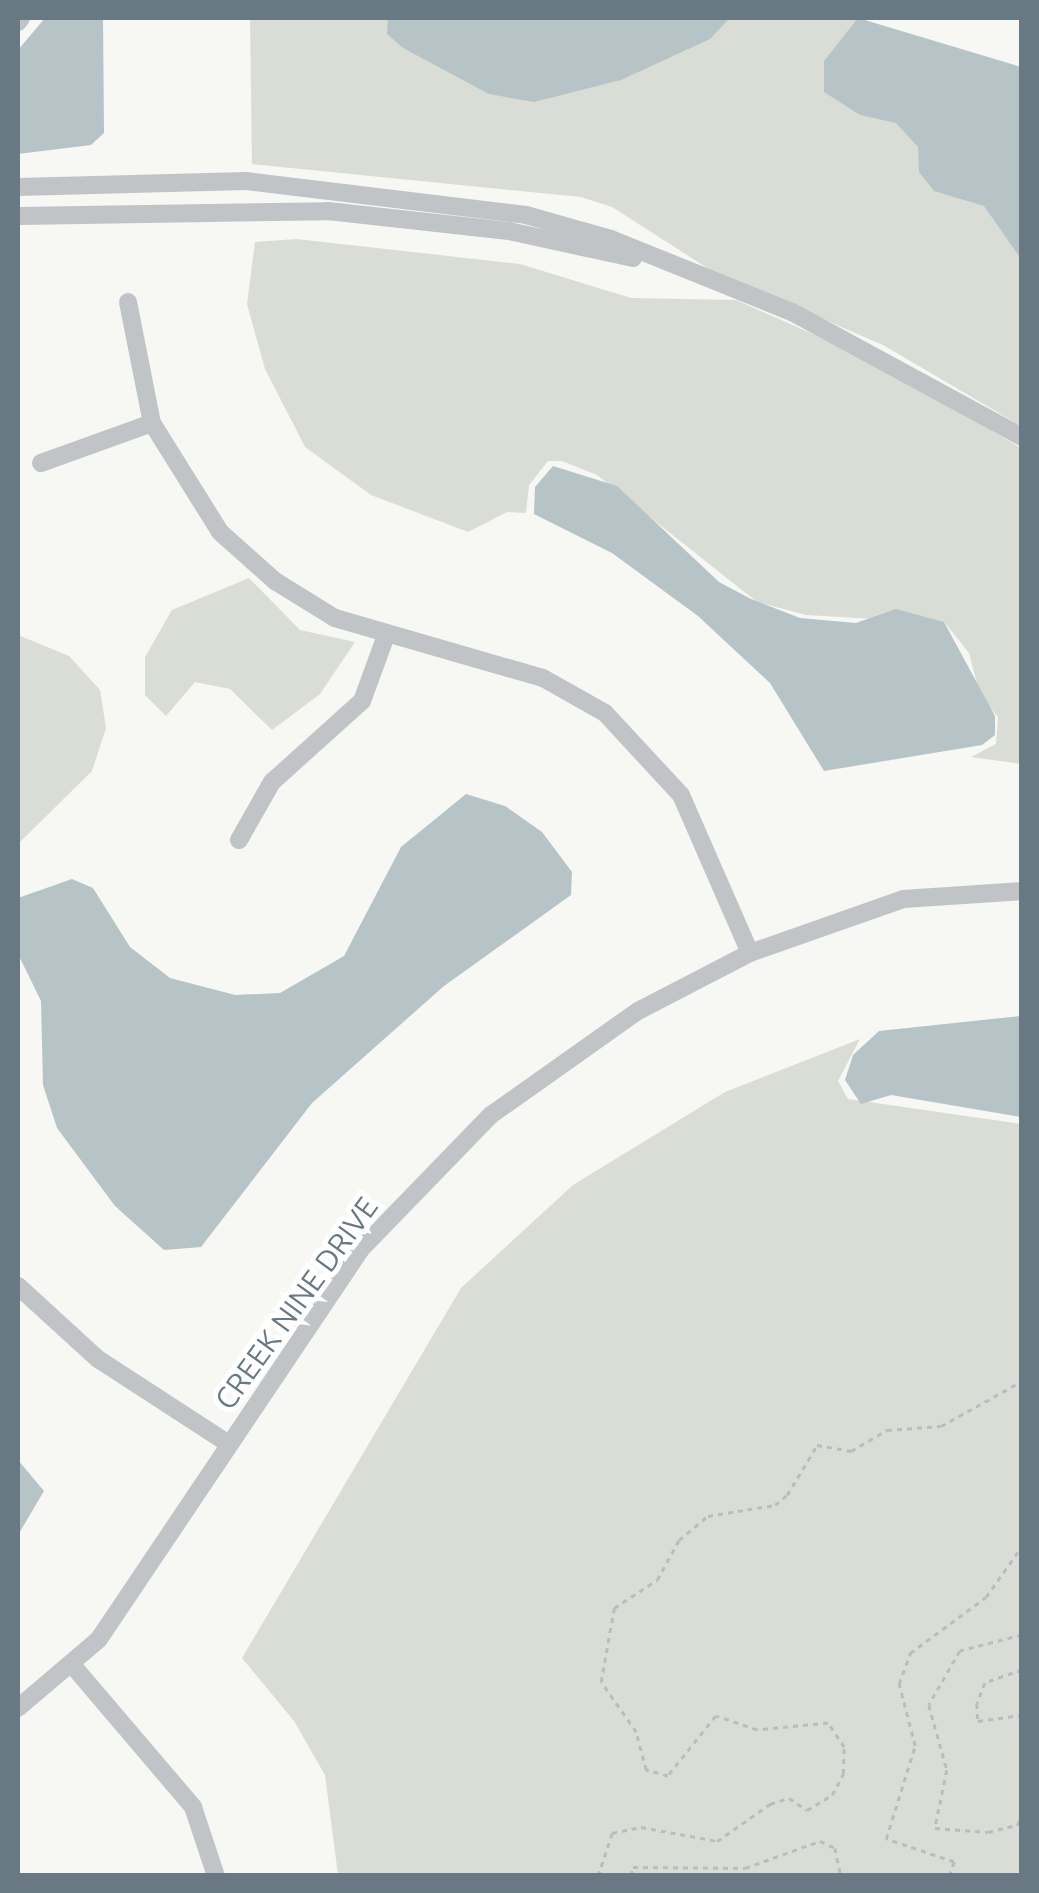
<!DOCTYPE html>
<style>
body{margin:0}
#map{position:relative;width:1039px;height:1893px;overflow:hidden;background:#f7f7f4;font-family:Ubuntu,sans-serif}
div>[style]{position:absolute}
.green>*{inset:0;background:#d9ddd5}
.water>*{inset:0;background:#b7c4c7}
.path>*{height:2.5px;margin-top:-1.25px;transform-origin:0;background:repeating-linear-gradient(90deg,#babdbf 0 5px,transparent 0 10px)}
.minor>*{height:18px;margin:-9px;padding:0 9px;transform-origin:9px;border-radius:9px;background:#c0c4c7}
span{translate:-50% -50%;white-space:nowrap;text-align:center;line-height:1.15;-webkit-text-stroke:10px #fff;paint-order:stroke}
.street-label{font-size:30px;color:#687983}
.frame{position:absolute;inset:0;border:20px solid #687983;pointer-events:none}
</style>
<div id="map">
<div class="green">
<div style="clip-path:polygon(250px 18px,855px 18px,1021px 69px,1021px 426px,883px 345px,712px 271px,612px 207px,581px 197px,252px 164px)"></div>
<div style="clip-path:polygon(296px 239px,520px 264px,631px 298px,736px 300px,874px 361px,1021px 448px,1021px 764px,971px 757px,996px 744px,998px 717px,980px 695px,969px 653px,945px 623px,806px 615px,757px 602px,597px 475px,562px 461px,548px 461px,529px 485px,526px 513px,507px 512px,468px 532px,371px 495px,305px 447px,265px 369px,247px 304px,255px 242px)"></div>
<div style="clip-path:polygon(249px 578px,300px 630px,355px 642px,320px 694px,272px 730px,230px 689px,195px 682px,166px 716px,145px 695px,145px 657px,172px 610px)"></div>
<div style="clip-path:polygon(18px 635px,69px 656px,100px 690px,106px 728px,92px 771px,18px 844px)"></div>
<div style="clip-path:polygon(860px 1039px,838px 1081px,848px 1099px,1021px 1124px,1021px 1875px,338px 1875px,325px 1775px,294px 1721px,242px 1658px,461px 1288px,573px 1185px,725px 1092px)"></div>
</div>
<div class="water">
<div style="clip-path:polygon(45px 18px,103px 18px,104px 133px,91px 145px,18px 154px,18px 50px)"></div>
<div style="clip-path:polygon(388px 18px,730px 18px,710px 39px,621px 80px,534px 102px,489px 94px,403px 48px,387px 34px)"></div>
<div style="clip-path:polygon(858px 18px,1021px 67px,1021px 259px,984px 206px,934px 191px,919px 172px,918px 147px,896px 123px,860px 115px,824px 92px,824px 61px)"></div>
<div style="clip-path:polygon(553px 466px,617px 486px,719px 582px,751px 599px,800px 618px,856px 623px,896px 609px,944px 622px,995px 716px,995px 735px,982px 745px,824px 771px,770px 683px,698px 616px,612px 553px,534px 514px,535px 487px)"></div>
<div style="clip-path:polygon(466px 794px,505px 806px,542px 832px,572px 872px,571px 895px,444px 986px,312px 1103px,201px 1247px,164px 1250px,115px 1206px,57px 1128px,43px 1085px,41px 1001px,18px 954px,18px 898px,72px 879px,93px 888px,130px 947px,170px 978px,235px 995px,280px 993px,344px 956px,401px 847px)"></div>
<div style="clip-path:polygon(1021px 1016px,1021px 1117px,891px 1095px,861px 1104px,845px 1080px,853px 1055px,879px 1031px)"></div>
<div style="clip-path:polygon(18px 1460px,44px 1491px,18px 1535px)"></div>
</div>
<div class="path">
<div style="left:1022px;top:1635px;width:64px;rotate:165.5deg"></div>
<div style="left:960px;top:1651px;width:62px;rotate:119.9deg"></div>
<div style="left:929px;top:1705px;width:67px;rotate:74.5deg"></div>
<div style="left:947px;top:1770px;width:59px;rotate:101.7deg"></div>
<div style="left:935px;top:1828px;width:53px;rotate:4.3deg"></div>
<div style="left:988px;top:1832px;width:30px;rotate:-14deg"></div>
<div style="left:1017px;top:1825px;width:10px;rotate:-61deg"></div>
<div style="left:1022px;top:1670px;width:39px;rotate:161deg"></div>
<div style="left:985px;top:1683px;width:22px;rotate:111deg"></div>
<div style="left:977px;top:1704px;width:17px;rotate:87deg"></div>
<div style="left:978px;top:1721px;width:44px;rotate:-7.8deg"></div>
<div style="left:598px;top:1876px;width:45px;rotate:-72deg"></div>
<div style="left:612px;top:1833px;width:30px;rotate:-12deg"></div>
<div style="left:641px;top:1827px;width:77px;rotate:10.4deg"></div>
<div style="left:717px;top:1841px;width:65px;rotate:-34.9deg"></div>
<div style="left:770px;top:1804px;width:20px;rotate:-18deg"></div>
<div style="left:789px;top:1798px;width:22px;rotate:34deg"></div>
<div style="left:807px;top:1810px;width:29px;rotate:-31deg"></div>
<div style="left:832px;top:1795px;width:24px;rotate:-62deg"></div>
<div style="left:843px;top:1774px;width:27px;rotate:-88deg"></div>
<div style="left:844px;top:1747px;width:29px;rotate:-124deg"></div>
<div style="left:828px;top:1723px;width:71px;rotate:174.4deg"></div>
<div style="left:757px;top:1730px;width:43px;rotate:-161.1deg"></div>
<div style="left:716px;top:1716px;width:77px;rotate:128.7deg"></div>
<div style="left:668px;top:1776px;width:23px;rotate:-165deg"></div>
<div style="left:646px;top:1770px;width:39px;rotate:-105deg"></div>
<div style="left:636px;top:1732px;width:61px;rotate:-125deg"></div>
<div style="left:601px;top:1682px;width:75px;rotate:-80deg"></div>
<div style="left:614px;top:1608px;width:51px;rotate:-33.1deg"></div>
<div style="left:657px;top:1580px;width:46px;rotate:-61.2deg"></div>
<div style="left:679px;top:1540px;width:38px;rotate:-40deg"></div>
<div style="left:708px;top:1516px;width:68px;rotate:-9.3deg"></div>
<div style="left:775px;top:1505px;width:16px;rotate:-40deg"></div>
<div style="left:787px;top:1495px;width:58px;rotate:-59deg"></div>
<div style="left:817px;top:1445px;width:35px;rotate:10deg"></div>
<div style="left:851px;top:1451px;width:42px;rotate:-30.3deg"></div>
<div style="left:887px;top:1430px;width:54px;rotate:-4.2deg"></div>
<div style="left:941px;top:1426px;width:93px;rotate:-29.1deg"></div>
<div style="left:631px;top:1876px;width:9px;rotate:-77deg"></div>
<div style="left:633px;top:1867px;width:112px;rotate:0.5deg"></div>
<div style="left:745px;top:1868px;width:80px;rotate:-19.8deg"></div>
<div style="left:820px;top:1841px;width:17px;rotate:25deg"></div>
<div style="left:835px;top:1848px;width:29px;rotate:78deg"></div>
<div style="left:872px;top:1876px;width:15px"></div>
<div style="left:949px;top:1876px;width:15px;rotate:-70deg"></div>
<div style="left:954px;top:1862px;width:72px;rotate:-161.3deg"></div>
<div style="left:886px;top:1839px;width:97px;rotate:-72.7deg"></div>
<div style="left:915px;top:1746px;width:64px;rotate:-104.5deg"></div>
<div style="left:899px;top:1684px;width:33px;rotate:-70deg"></div>
<div style="left:910px;top:1653px;width:94px;rotate:-36.4deg"></div>
<div style="left:986px;top:1597px;width:62px;rotate:-54.8deg"></div>
</div>
<div class="minor">
<div style="left:18px;top:22px;width:5px;rotate:-53deg"></div>
<div style="left:18px;top:187px;width:228px;rotate:-1.5deg"></div>
<div style="left:246px;top:181px;width:282px;rotate:6.9deg"></div>
<div style="left:526px;top:215px;width:88px;rotate:15.8deg"></div>
<div style="left:611px;top:239px;width:195px;rotate:22deg"></div>
<div style="left:792px;top:312px;width:262px;rotate:28.5deg"></div>
<div style="left:18px;top:216px;width:310px;rotate:-0.9deg"></div>
<div style="left:328px;top:211px;width:182px;rotate:6.3deg"></div>
<div style="left:509px;top:231px;width:127px;rotate:12.3deg"></div>
<div style="left:128px;top:302px;width:123px;rotate:78.8deg"></div>
<div style="left:152px;top:423px;width:128px;rotate:58deg"></div>
<div style="left:220px;top:532px;width:74px;rotate:41.7deg"></div>
<div style="left:275px;top:581px;width:70px;rotate:31.7deg"></div>
<div style="left:335px;top:618px;width:216px;rotate:16.1deg"></div>
<div style="left:543px;top:678px;width:71px;rotate:29.4deg"></div>
<div style="left:605px;top:713px;width:112px;rotate:47.2deg"></div>
<div style="left:681px;top:795px;width:172px;rotate:66.4deg"></div>
<div style="left:41px;top:463px;width:118px;rotate:-19.8deg"></div>
<div style="left:239px;top:840px;width:67px;rotate:-60.4deg"></div>
<div style="left:272px;top:782px;width:121px;rotate:-42deg"></div>
<div style="left:362px;top:701px;width:67px;rotate:-69.9deg"></div>
<div style="left:18px;top:1286px;width:108px;rotate:42.4deg"></div>
<div style="left:98px;top:1359px;width:156px;rotate:33deg"></div>
<div style="left:74px;top:1667px;width:184px;rotate:49.6deg"></div>
<div style="left:193px;top:1807px;width:73px;rotate:71.6deg"></div>
<div style="left:18px;top:1708px;width:106px;rotate:-40.4deg"></div>
<div style="left:99px;top:1639px;width:468px;rotate:-56.1deg"></div>
<div style="left:360px;top:1250px;width:188px;rotate:-45.9deg"></div>
<div style="left:491px;top:1115px;width:180px;rotate:-35.3deg"></div>
<div style="left:638px;top:1011px;width:126px;rotate:-27.4deg"></div>
<div style="left:750px;top:953px;width:162px;rotate:-19.4deg"></div>
<div style="left:903px;top:899px;width:119px;rotate:-3.8deg"></div>
</div>
<div class="street-label">
<span style="left:296px;top:1303px;rotate:-54deg">CREEK NINE DRIVE</span>
</div>
<div class="frame"></div>
</div>
